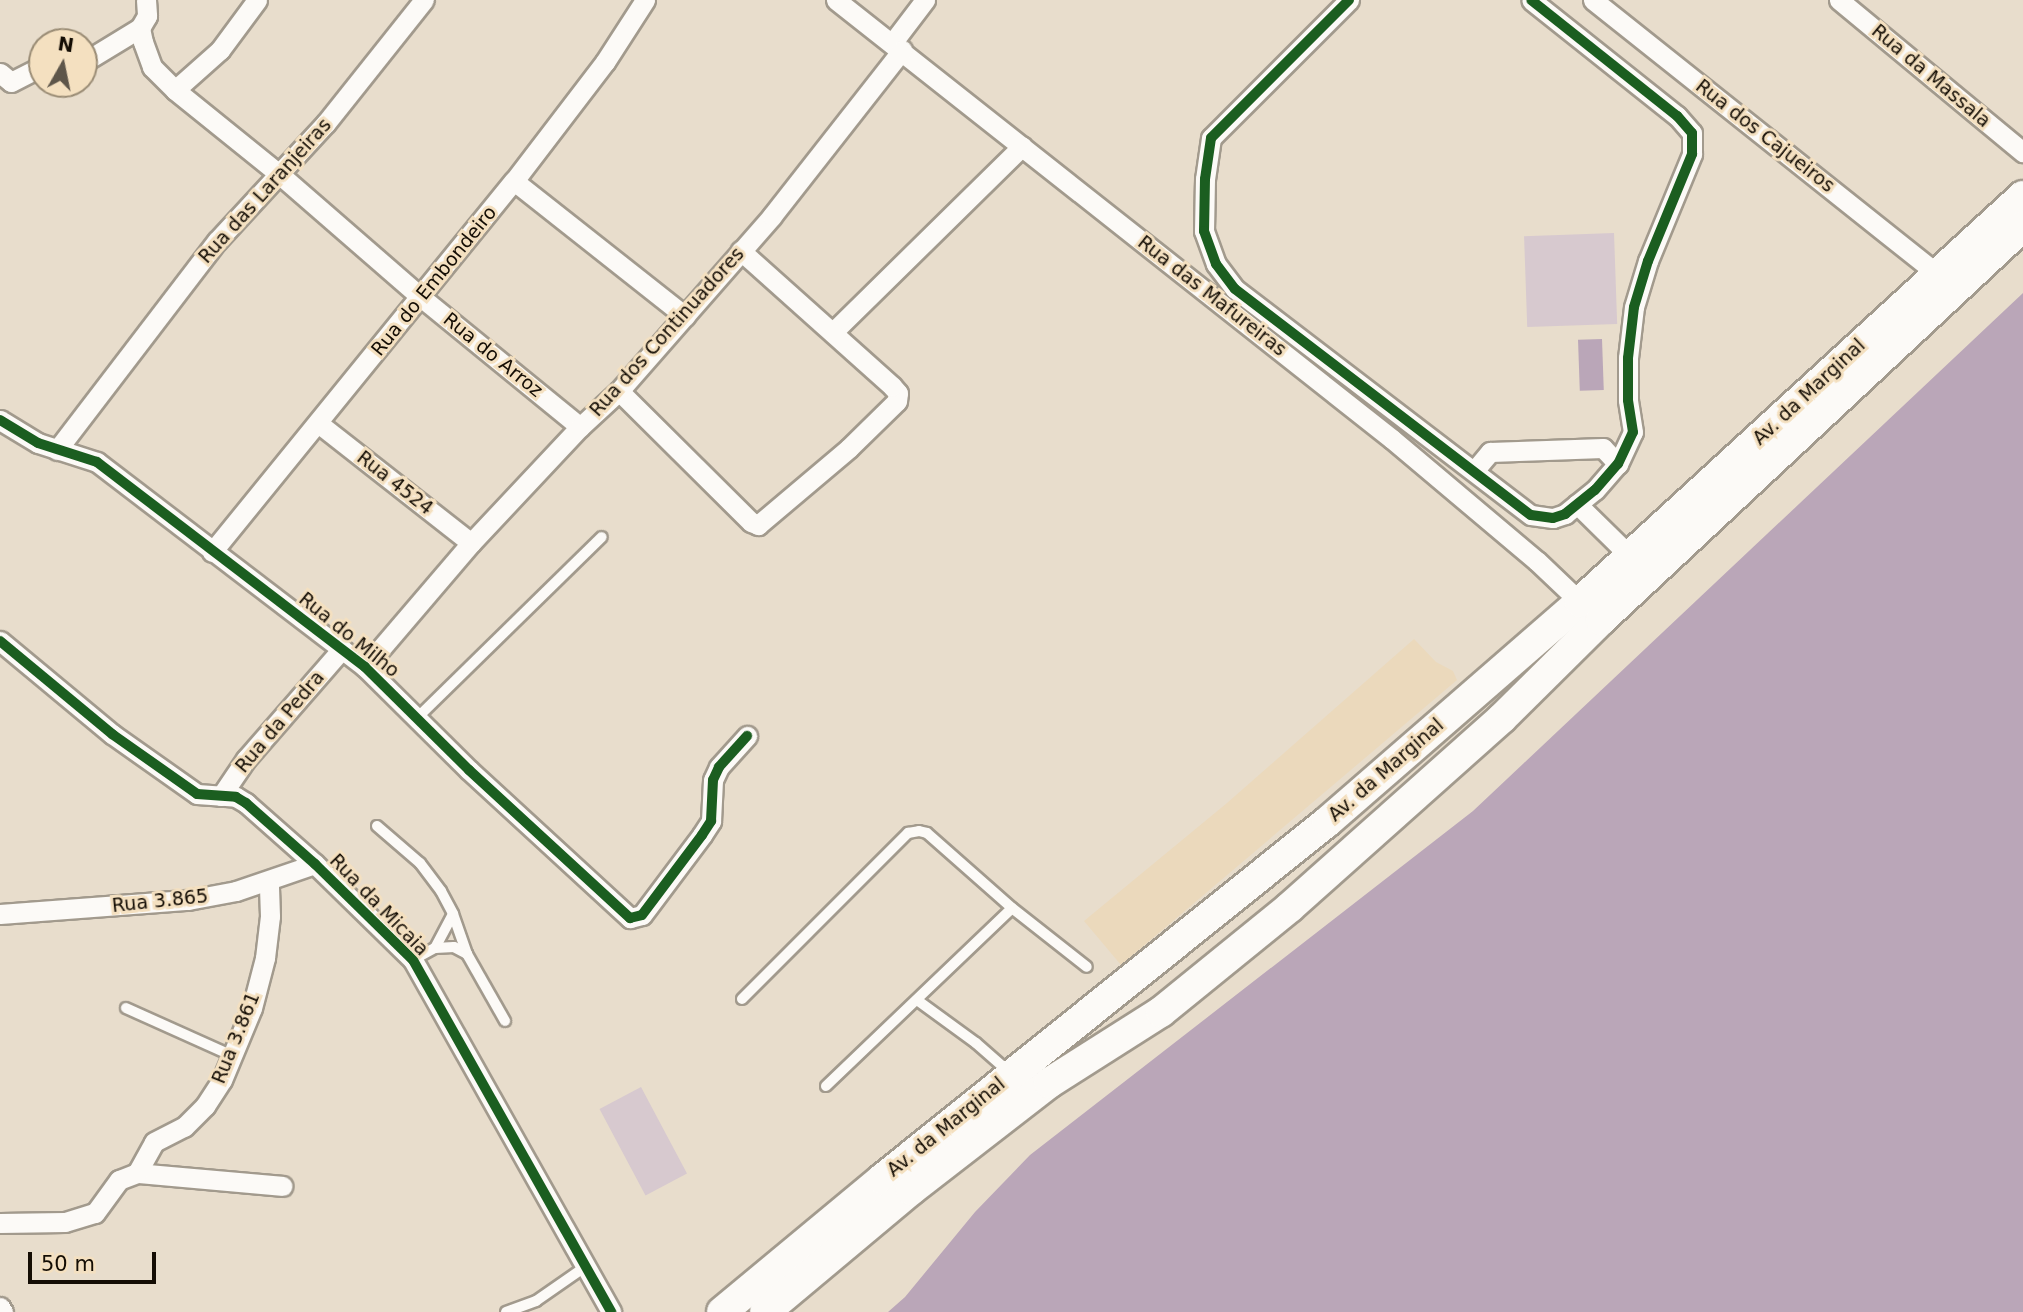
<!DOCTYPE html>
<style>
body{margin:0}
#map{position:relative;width:2023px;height:1312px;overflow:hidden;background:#e8ddcc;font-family:"DejaVu Sans",sans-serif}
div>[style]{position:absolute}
.built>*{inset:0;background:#ebd9bc}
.green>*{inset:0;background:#d7c9cf;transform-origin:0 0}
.water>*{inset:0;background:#baa6b8;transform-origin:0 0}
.roads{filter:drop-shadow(2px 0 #a29a8d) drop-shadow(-2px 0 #a29a8d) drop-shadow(0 2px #a29a8d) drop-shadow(0 -2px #a29a8d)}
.service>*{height:10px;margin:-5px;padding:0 5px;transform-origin:5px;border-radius:5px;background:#fcfaf7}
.minor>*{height:19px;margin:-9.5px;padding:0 9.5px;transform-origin:9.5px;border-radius:9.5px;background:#fcfaf7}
.primary>*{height:30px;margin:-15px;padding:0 15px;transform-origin:15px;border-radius:15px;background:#fcfaf7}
.cycleway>*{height:10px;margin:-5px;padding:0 5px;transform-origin:5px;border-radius:5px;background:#1b5e20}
span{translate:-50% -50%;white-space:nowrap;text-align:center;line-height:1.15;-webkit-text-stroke:6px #f4e0c0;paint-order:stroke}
.street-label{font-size:19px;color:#140d04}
.north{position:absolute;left:28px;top:28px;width:70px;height:70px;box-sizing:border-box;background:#f4e0c0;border:2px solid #9a8c75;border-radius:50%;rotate:9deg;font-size:19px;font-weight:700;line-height:28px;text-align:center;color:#140d04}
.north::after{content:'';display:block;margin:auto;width:24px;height:32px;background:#5e564a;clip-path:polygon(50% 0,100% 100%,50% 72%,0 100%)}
.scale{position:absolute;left:28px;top:1252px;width:128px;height:32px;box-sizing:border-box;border:4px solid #140d04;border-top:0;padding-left:9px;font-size:21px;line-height:24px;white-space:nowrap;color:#140d04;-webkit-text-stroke:5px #f4e0c0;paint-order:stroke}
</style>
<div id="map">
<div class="built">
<div style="clip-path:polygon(1414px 639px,1436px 662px,1453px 671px,1457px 680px,1121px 965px,1084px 921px,1227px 803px)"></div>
</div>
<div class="green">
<div style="left:1614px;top:233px;width:91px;height:90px;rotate:88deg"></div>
<div style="left:641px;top:1087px;width:98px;height:47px;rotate:62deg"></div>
</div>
<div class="water">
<div style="clip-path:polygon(2023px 293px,2023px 1312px,888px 1312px,905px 1297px,975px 1212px,1030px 1155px,1473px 811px)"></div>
<div style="left:1602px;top:339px;width:51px;height:24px;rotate:88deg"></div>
</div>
<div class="roads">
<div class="service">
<div style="left:418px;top:717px;width:257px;rotate:-44.4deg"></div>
<div style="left:377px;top:826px;width:57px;rotate:40.7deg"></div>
<div style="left:420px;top:863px;width:35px;rotate:53deg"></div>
<div style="left:441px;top:891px;width:26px;rotate:62deg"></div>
<div style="left:453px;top:914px;width:42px;rotate:70.7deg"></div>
<div style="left:435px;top:948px;width:38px;rotate:-62deg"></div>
<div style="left:413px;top:960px;width:25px;rotate:-29deg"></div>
<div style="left:435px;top:948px;width:19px;rotate:-3deg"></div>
<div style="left:454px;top:947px;width:15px;rotate:28deg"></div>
<div style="left:467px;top:954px;width:77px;rotate:60.4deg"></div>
<div style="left:742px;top:999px;width:235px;rotate:-45deg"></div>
<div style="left:908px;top:833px;width:11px;rotate:-10deg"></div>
<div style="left:919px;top:831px;width:8px;rotate:14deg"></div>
<div style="left:927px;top:833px;width:113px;rotate:41.4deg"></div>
<div style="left:1012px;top:908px;width:95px;rotate:38.2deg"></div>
<div style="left:917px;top:1000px;width:73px;rotate:36.1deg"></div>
<div style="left:976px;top:1043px;width:44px;rotate:41.3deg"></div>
<div style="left:126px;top:1008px;width:117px;rotate:24.2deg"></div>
<div style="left:826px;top:1086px;width:257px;rotate:-43.7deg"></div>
<div style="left:506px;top:1312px;width:32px;rotate:-20deg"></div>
<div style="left:536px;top:1301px;width:60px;rotate:-34.8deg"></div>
</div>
<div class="minor">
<div style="left:146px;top:0;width:16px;rotate:86deg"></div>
<div style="left:147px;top:16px;width:14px;rotate:120deg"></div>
<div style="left:140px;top:28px;width:14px;rotate:78deg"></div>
<div style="left:143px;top:42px;width:27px;rotate:70deg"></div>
<div style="left:152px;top:67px;width:33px;rotate:45deg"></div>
<div style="left:257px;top:0;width:62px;rotate:126.5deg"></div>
<div style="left:220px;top:50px;width:60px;rotate:138.4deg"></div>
<div style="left:175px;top:90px;width:132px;rotate:38.9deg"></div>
<div style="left:278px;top:173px;width:191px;rotate:41deg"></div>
<div style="left:422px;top:298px;width:204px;rotate:39.2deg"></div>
<div style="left:836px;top:0;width:708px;rotate:38.29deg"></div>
<div style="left:1392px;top:439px;width:189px;rotate:40.1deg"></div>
<div style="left:1537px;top:561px;width:59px;rotate:43.6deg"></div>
<div style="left:1349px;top:0;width:195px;rotate:135deg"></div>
<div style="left:1211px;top:138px;width:41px;rotate:98.3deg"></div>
<div style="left:1205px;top:179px;width:52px;rotate:91.1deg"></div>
<div style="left:1204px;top:231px;width:35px;rotate:70deg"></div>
<div style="left:1216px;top:264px;width:31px;rotate:53deg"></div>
<div style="left:1235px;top:289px;width:372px;rotate:37.4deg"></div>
<div style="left:1531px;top:515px;width:22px;rotate:8deg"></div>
<div style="left:1553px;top:518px;width:13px;rotate:-18deg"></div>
<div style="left:1565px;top:514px;width:38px;rotate:-39deg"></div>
<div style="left:1595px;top:490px;width:35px;rotate:-49deg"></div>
<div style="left:1618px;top:464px;width:35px;rotate:-65deg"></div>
<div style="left:1633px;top:432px;width:32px;rotate:-99deg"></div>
<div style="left:1628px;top:400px;width:42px;rotate:-90deg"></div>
<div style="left:1628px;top:358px;width:51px;rotate:-83.3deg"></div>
<div style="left:1634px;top:307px;width:48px;rotate:-73.1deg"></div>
<div style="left:1648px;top:261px;width:116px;rotate:-67.6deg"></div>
<div style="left:1692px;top:154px;width:21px;rotate:-90deg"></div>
<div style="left:1692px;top:133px;width:23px;rotate:-131deg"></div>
<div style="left:1677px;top:116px;width:186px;rotate:-141.5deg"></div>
<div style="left:1593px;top:0;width:438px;rotate:38.5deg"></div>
<div style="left:1839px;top:0;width:239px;rotate:39.6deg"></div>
<div style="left:893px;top:42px;width:53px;rotate:-52.7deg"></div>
<div style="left:84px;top:62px;width:66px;rotate:-31.3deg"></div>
<div style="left:0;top:73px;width:14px;rotate:39deg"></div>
<div style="left:11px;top:82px;width:35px;rotate:-27deg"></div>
<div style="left:514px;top:181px;width:218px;rotate:38.3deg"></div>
<div style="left:833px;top:332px;width:265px;rotate:-44.5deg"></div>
<div style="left:619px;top:391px;width:186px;rotate:44.8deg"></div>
<div style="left:751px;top:522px;width:8px;rotate:23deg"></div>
<div style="left:758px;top:525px;width:119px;rotate:-40.2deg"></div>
<div style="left:849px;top:448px;width:67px;rotate:-44.4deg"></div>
<div style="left:897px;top:401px;width:8px;rotate:-83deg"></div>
<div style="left:898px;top:393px;width:9px;rotate:-131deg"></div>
<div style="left:892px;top:386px;width:203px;rotate:-138.2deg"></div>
<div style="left:0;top:420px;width:44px;rotate:31.2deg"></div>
<div style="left:38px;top:443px;width:62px;rotate:17.9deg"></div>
<div style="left:97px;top:462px;width:337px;rotate:37.4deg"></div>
<div style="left:365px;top:667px;width:146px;rotate:44.7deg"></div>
<div style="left:469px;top:770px;width:219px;rotate:42.6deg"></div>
<div style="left:630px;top:918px;width:12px;rotate:-14deg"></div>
<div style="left:642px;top:915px;width:100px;rotate:-53.1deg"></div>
<div style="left:702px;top:835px;width:17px;rotate:-57deg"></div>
<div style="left:711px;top:821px;width:41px;rotate:-87.2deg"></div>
<div style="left:713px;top:780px;width:14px;rotate:-65deg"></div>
<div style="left:719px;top:767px;width:42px;rotate:-47.9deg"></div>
<div style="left:318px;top:423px;width:194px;rotate:38.1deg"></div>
<div style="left:57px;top:450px;width:263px;rotate:-52.6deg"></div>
<div style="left:217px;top:241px;width:161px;rotate:-47.3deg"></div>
<div style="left:326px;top:123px;width:157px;rotate:-51.5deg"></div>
<div style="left:1474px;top:471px;width:25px;rotate:-50deg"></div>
<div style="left:1490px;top:452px;width:113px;rotate:-2deg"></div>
<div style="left:1603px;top:448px;width:22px;rotate:47deg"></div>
<div style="left:1577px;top:504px;width:74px;rotate:44.5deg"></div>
<div style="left:212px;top:552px;width:478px;rotate:-50.9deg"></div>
<div style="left:514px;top:181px;width:150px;rotate:-52.6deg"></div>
<div style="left:605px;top:62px;width:74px;rotate:-57.2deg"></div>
<div style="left:0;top:641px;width:146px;rotate:39.7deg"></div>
<div style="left:112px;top:734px;width:104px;rotate:35.2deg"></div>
<div style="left:197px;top:794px;width:39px;rotate:4deg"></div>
<div style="left:236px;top:797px;width:12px;rotate:31deg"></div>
<div style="left:246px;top:803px;width:92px;rotate:41.5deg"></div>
<div style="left:315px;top:864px;width:137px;rotate:44.4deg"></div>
<div style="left:413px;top:960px;width:404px;rotate:60.6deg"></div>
<div style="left:365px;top:667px;width:163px;rotate:-49.5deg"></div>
<div style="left:471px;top:543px;width:159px;rotate:-46.8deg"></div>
<div style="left:580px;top:427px;width:53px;rotate:-42.7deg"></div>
<div style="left:619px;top:391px;width:232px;rotate:-48.8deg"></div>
<div style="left:772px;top:216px;width:211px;rotate:-51.9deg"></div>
<div style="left:221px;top:796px;width:45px;rotate:-56deg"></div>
<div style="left:246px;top:759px;width:146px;rotate:-48.9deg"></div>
<div style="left:0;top:914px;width:189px;rotate:-4.3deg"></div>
<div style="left:188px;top:900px;width:49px;rotate:-10.6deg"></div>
<div style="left:236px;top:891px;width:83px;rotate:-18.9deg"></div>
<div style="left:137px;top:1173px;width:146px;rotate:5.1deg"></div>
<div style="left:0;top:1223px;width:65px;rotate:-0.9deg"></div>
<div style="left:65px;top:1222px;width:31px;rotate:-17deg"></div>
<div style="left:95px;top:1213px;width:41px;rotate:-54deg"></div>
<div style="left:119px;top:1180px;width:19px;rotate:-21deg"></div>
<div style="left:137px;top:1173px;width:35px;rotate:-61deg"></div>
<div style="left:154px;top:1142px;width:34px;rotate:-27deg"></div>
<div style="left:184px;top:1127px;width:30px;rotate:-45deg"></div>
<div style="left:205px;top:1106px;width:31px;rotate:-57deg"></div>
<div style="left:222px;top:1080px;width:78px;rotate:-67.4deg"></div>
<div style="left:252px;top:1008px;width:52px;rotate:-75.4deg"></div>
<div style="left:265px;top:958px;width:42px;rotate:-83.2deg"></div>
<div style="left:270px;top:916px;width:35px;rotate:-92deg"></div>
<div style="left:0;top:1307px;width:6px;rotate:59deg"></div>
</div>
<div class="primary">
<div style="left:722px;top:1312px;width:208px;rotate:-39.7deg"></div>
<div style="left:882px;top:1179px;width:571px;rotate:-38.74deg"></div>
<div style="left:1327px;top:822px;width:335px;rotate:-41deg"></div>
<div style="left:1580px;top:602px;width:601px;rotate:-42.5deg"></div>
<div style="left:765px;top:1312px;width:190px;rotate:-39.9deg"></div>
<div style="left:911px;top:1190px;width:175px;rotate:-37.8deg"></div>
<div style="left:1049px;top:1083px;width:133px;rotate:-32.4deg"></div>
<div style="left:1161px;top:1012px;width:166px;rotate:-39.1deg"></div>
<div style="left:1290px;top:907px;width:284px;rotate:-41.7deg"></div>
<div style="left:1502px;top:718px;width:139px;rotate:-44.7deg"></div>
<div style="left:1601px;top:620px;width:577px;rotate:-43.03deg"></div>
</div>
</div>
<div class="cycleway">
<div style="left:1349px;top:0;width:195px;rotate:135deg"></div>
<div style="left:1211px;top:138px;width:41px;rotate:98.3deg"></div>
<div style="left:1205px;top:179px;width:52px;rotate:91.1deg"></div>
<div style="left:1204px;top:231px;width:35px;rotate:70deg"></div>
<div style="left:1216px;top:264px;width:31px;rotate:53deg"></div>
<div style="left:1235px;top:289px;width:372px;rotate:37.4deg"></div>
<div style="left:1531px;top:515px;width:22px;rotate:8deg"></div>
<div style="left:1553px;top:518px;width:13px;rotate:-18deg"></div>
<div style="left:1565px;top:514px;width:38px;rotate:-39deg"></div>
<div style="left:1595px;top:490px;width:35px;rotate:-49deg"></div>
<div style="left:1618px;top:464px;width:35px;rotate:-65deg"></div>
<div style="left:1633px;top:432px;width:32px;rotate:-99deg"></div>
<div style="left:1628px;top:400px;width:42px;rotate:-90deg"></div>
<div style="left:1628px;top:358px;width:51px;rotate:-83.3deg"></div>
<div style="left:1634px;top:307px;width:48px;rotate:-73.1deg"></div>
<div style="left:1648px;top:261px;width:116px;rotate:-67.6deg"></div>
<div style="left:1692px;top:154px;width:21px;rotate:-90deg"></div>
<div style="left:1692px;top:133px;width:23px;rotate:-131deg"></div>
<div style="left:1677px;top:116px;width:186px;rotate:-141.5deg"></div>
<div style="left:0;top:420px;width:44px;rotate:31.2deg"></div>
<div style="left:38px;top:443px;width:62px;rotate:17.9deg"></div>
<div style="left:97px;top:462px;width:337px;rotate:37.4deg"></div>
<div style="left:365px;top:667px;width:146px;rotate:44.7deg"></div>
<div style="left:469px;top:770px;width:219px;rotate:42.6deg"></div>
<div style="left:630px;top:918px;width:12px;rotate:-14deg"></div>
<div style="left:642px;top:915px;width:100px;rotate:-53.1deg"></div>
<div style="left:702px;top:835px;width:17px;rotate:-57deg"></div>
<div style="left:711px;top:821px;width:41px;rotate:-87.2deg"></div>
<div style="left:713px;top:780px;width:14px;rotate:-65deg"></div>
<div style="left:719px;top:767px;width:42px;rotate:-47.9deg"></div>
<div style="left:0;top:641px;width:146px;rotate:39.7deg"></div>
<div style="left:112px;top:734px;width:104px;rotate:35.2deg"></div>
<div style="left:197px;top:794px;width:39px;rotate:4deg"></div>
<div style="left:236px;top:797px;width:12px;rotate:31deg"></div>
<div style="left:246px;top:803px;width:92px;rotate:41.5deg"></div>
<div style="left:315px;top:864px;width:137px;rotate:44.4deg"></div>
<div style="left:413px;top:960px;width:404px;rotate:60.6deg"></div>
</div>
<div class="street-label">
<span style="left:1931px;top:76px;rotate:40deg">Rua da Massala</span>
<span style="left:1765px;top:136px;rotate:38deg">Rua dos Cajueiros</span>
<span style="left:265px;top:191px;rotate:-48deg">Rua das Laranjeiras</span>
<span style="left:434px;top:281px;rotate:-51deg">Rua do Embondeiro</span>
<span style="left:1212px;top:296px;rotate:38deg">Rua das Mafureiras</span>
<span style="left:667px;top:332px;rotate:-48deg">Rua dos Continuadores</span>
<span style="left:493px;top:355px;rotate:39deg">Rua do Arroz</span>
<span style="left:1809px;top:392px;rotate:-43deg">Av. da Marginal</span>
<span style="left:395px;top:483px;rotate:38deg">Rua 4524</span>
<span style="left:349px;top:635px;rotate:39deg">Rua do Milho</span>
<span style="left:280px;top:722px;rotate:-50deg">Rua da Pedra</span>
<span style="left:1386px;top:770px;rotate:-41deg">Av. da Marginal</span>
<span style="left:160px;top:901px;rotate:-6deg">Rua 3.865</span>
<span style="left:379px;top:905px;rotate:46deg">Rua da Micaia</span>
<span style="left:236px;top:1038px;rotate:-68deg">Rua 3.861</span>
<span style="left:946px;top:1127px;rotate:-39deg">Av. da Marginal</span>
</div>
<div class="north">N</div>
<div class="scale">50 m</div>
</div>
